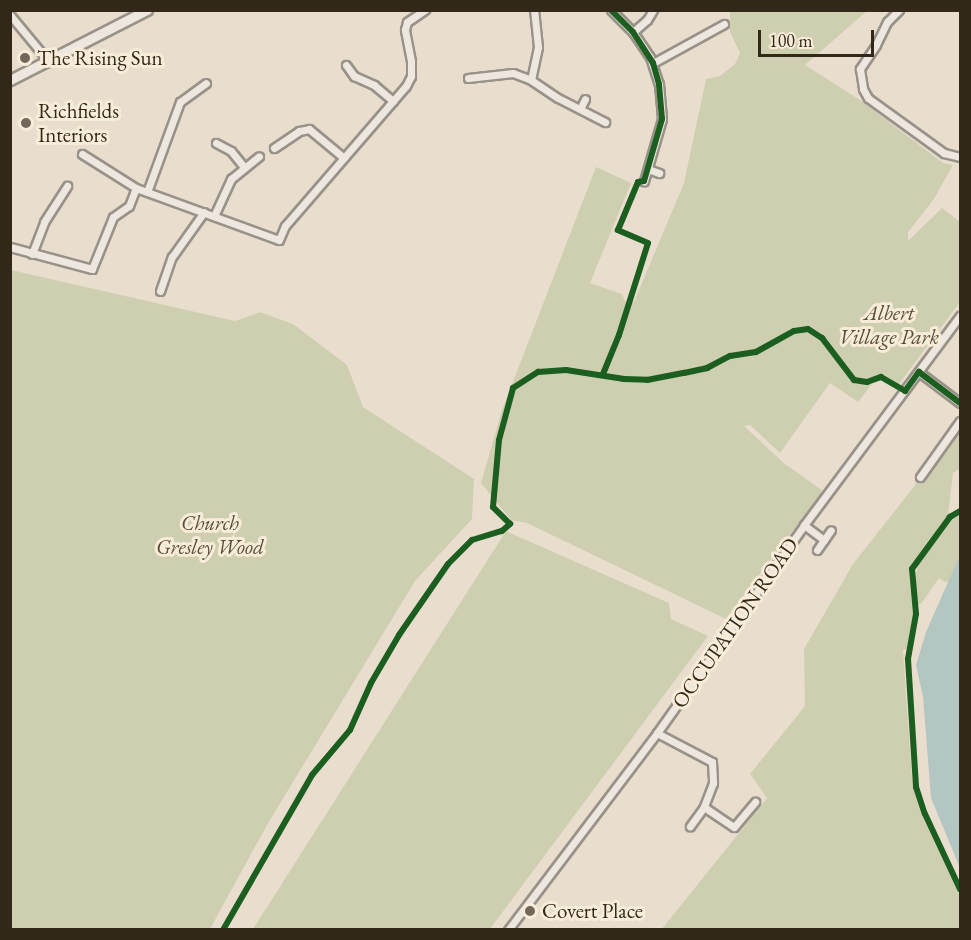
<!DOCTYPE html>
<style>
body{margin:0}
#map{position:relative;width:971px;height:940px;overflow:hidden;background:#e9dece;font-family:"EB Garamond",serif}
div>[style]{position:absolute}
.green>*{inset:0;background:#cecfb0}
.water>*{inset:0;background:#b4c6c1}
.roads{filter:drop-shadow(2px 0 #999288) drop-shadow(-2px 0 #999288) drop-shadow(0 2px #999288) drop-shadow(0 -2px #999288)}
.street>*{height:7px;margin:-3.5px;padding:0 3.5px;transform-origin:3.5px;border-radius:3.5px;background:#ede7df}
.secondary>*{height:9px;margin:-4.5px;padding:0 4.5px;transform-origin:4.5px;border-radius:4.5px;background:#ede7df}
.cycleway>*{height:6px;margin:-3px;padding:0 3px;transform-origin:3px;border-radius:3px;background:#1b5e20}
.dots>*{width:16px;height:16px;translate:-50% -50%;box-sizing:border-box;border:3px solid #f8ecd8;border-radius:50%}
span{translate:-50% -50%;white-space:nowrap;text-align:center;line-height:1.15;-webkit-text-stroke:6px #f8ecd8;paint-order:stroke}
.poi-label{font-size:21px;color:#32281a}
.left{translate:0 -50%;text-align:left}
.park-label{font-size:21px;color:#544f39;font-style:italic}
.street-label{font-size:21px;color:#32281a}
.frame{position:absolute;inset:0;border:12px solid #32281a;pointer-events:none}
.scale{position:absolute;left:758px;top:30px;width:116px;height:27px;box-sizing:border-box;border:3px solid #32281a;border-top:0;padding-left:8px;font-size:18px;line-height:21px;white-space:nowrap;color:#32281a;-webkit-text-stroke:4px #f8ecd8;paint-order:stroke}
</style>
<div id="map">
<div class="green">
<div style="clip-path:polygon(730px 11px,867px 11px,805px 65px,860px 100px,943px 163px,953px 165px,934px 199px,908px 232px,908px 241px,942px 208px,960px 222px,960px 302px,896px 388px,879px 375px,858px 402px,830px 383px,780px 453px,750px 425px,744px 426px,785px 464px,823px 491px,726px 619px,527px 523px,511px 520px,481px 483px,502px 410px,596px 167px,631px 183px,590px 283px,622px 294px,625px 301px,634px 302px,684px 183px,706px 79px,720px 76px,735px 64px,740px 53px,730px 32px)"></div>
<div style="clip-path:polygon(11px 270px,235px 321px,260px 312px,293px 324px,347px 365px,363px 407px,474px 479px,472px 519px,415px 581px,267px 825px,210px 929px,11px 929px)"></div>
<div style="clip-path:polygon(960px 428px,960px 469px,953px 473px,948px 516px,909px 569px,913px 615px,907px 649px,903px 650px,912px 779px,920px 811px,960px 896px,960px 929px,661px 930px,767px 798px,750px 774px,805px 706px,804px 649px,853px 564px)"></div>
<div style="clip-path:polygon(960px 514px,960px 555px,950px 581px,945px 582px,939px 578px,921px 604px,917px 604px,913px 587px,919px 561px,953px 518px)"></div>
<div style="clip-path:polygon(506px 531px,669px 603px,671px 619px,708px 636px,490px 929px,253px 929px)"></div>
</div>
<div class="water">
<div style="clip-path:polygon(960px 555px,960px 868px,931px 798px,923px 697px,916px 665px,926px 632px)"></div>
</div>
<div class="roads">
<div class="street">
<div style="left:611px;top:10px;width:31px;rotate:45deg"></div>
<div style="left:633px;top:32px;width:30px;rotate:56deg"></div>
<div style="left:650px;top:57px;width:28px;rotate:72deg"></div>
<div style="left:659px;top:84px;width:35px;rotate:85deg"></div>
<div style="left:662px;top:119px;width:65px;rotate:106.2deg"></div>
<div style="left:899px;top:10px;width:17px;rotate:135deg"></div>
<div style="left:887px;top:22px;width:25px;rotate:116deg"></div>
<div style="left:876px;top:45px;width:29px;rotate:124deg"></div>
<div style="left:860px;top:69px;width:20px;rotate:81deg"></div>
<div style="left:863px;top:89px;width:10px;rotate:61deg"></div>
<div style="left:868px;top:98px;width:94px;rotate:35.9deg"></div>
<div style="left:944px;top:153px;width:16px;rotate:14deg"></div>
<div style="left:10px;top:15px;width:61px;rotate:50.3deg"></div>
<div style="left:633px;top:32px;width:18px;rotate:-41deg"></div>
<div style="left:647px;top:20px;width:12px;rotate:-59deg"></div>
<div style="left:653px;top:63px;width:81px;rotate:-28.8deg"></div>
<div style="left:346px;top:65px;width:14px;rotate:54deg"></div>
<div style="left:354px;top:76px;width:22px;rotate:24deg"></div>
<div style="left:374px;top:85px;width:25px;rotate:40deg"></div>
<div style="left:468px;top:78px;width:45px;rotate:-6.3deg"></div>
<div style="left:513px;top:73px;width:19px;rotate:21deg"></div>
<div style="left:531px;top:80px;width:32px;rotate:34deg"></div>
<div style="left:558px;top:98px;width:53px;rotate:27.1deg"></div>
<div style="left:531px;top:80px;width:34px;rotate:-78deg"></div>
<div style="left:538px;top:47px;width:37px;rotate:-96deg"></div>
<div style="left:580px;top:109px;width:11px;rotate:-63deg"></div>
<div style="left:216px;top:143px;width:17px;rotate:28deg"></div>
<div style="left:231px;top:151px;width:21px;rotate:51deg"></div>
<div style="left:274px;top:148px;width:30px;rotate:-34deg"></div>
<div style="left:299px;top:131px;width:10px;rotate:-11deg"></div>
<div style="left:309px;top:129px;width:45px;rotate:39.6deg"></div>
<div style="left:82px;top:154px;width:64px;rotate:32.2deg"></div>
<div style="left:136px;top:188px;width:152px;rotate:20deg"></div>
<div style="left:279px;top:240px;width:15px;rotate:-67deg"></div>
<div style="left:285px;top:226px;width:185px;rotate:-49.2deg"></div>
<div style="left:406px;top:86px;width:11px;rotate:-63deg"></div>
<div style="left:411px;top:76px;width:15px;rotate:-90deg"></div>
<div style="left:411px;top:61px;width:32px;rotate:-101deg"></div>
<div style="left:405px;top:30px;width:8px;rotate:-76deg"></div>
<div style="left:407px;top:22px;width:22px;rotate:-34deg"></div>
<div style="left:648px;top:169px;width:12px;rotate:20deg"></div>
<div style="left:147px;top:192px;width:96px;rotate:-69.9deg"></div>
<div style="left:180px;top:102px;width:32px;rotate:-36deg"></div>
<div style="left:214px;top:216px;width:41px;rotate:-65.3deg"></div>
<div style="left:231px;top:179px;width:36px;rotate:-39deg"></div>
<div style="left:10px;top:247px;width:85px;rotate:15deg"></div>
<div style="left:92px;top:269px;width:56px;rotate:-68deg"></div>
<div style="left:113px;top:217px;width:19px;rotate:-35deg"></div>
<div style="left:129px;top:206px;width:19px;rotate:-69deg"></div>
<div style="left:32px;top:254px;width:34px;rotate:-69deg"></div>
<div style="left:44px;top:222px;width:43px;rotate:-57.4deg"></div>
<div style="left:160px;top:291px;width:36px;rotate:-71deg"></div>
<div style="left:172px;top:257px;width:55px;rotate:-54.6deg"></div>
<div style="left:919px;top:372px;width:51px;rotate:37.1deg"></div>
<div style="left:920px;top:477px;width:69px;rotate:-54.5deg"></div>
<div style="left:804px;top:525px;width:25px;rotate:37deg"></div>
<div style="left:817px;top:550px;width:24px;rotate:-55deg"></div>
<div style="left:657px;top:733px;width:62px;rotate:27.8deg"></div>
<div style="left:712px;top:762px;width:21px;rotate:87deg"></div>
<div style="left:713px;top:783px;width:26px;rotate:111deg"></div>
<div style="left:704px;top:807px;width:24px;rotate:126deg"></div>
<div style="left:704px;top:807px;width:36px;rotate:34deg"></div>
<div style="left:734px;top:827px;width:33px;rotate:-50deg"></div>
<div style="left:508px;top:930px;width:247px;rotate:-52.9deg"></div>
<div style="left:657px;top:733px;width:255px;rotate:-54.7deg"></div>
<div style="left:804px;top:525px;width:261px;rotate:-53.3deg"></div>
</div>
<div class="secondary">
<div style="left:10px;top:80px;width:154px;rotate:-27.1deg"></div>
</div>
</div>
<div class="cycleway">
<div style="left:603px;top:374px;width:42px;rotate:-67.7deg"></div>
<div style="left:619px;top:335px;width:96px;rotate:-72.5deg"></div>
<div style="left:648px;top:243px;width:33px;rotate:-157deg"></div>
<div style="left:618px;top:230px;width:52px;rotate:-67.4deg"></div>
<div style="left:638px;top:182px;width:6px;rotate:-9deg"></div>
<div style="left:644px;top:181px;width:65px;rotate:-73.8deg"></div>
<div style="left:662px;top:119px;width:35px;rotate:-95deg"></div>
<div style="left:659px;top:84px;width:22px;rotate:-106deg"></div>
<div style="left:653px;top:63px;width:37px;rotate:-123deg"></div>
<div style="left:633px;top:32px;width:31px;rotate:-135deg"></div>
<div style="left:960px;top:511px;width:12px;rotate:149deg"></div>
<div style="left:950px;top:517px;width:64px;rotate:126.2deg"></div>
<div style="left:912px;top:569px;width:45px;rotate:84.9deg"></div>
<div style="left:916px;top:614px;width:46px;rotate:100.1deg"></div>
<div style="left:908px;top:659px;width:128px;rotate:86.4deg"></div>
<div style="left:916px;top:787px;width:28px;rotate:72deg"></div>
<div style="left:925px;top:814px;width:83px;rotate:65deg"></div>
<div style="left:223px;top:930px;width:179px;rotate:-60.1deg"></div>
<div style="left:312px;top:775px;width:59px;rotate:-49.8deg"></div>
<div style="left:350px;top:730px;width:51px;rotate:-65.9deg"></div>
<div style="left:371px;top:683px;width:56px;rotate:-59.7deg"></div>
<div style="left:399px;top:635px;width:86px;rotate:-55.4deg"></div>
<div style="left:448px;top:564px;width:34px;rotate:-45deg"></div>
<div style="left:472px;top:540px;width:31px;rotate:-17deg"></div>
<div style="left:502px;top:531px;width:11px;rotate:-41deg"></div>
<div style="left:510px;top:524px;width:24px;rotate:-135deg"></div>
<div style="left:493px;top:507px;width:67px;rotate:-84.9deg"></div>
<div style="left:499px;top:440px;width:54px;rotate:-74.9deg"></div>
<div style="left:513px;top:388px;width:30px;rotate:-33deg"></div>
<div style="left:538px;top:372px;width:28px;rotate:-4deg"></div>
<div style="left:566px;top:370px;width:59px;rotate:8.8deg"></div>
<div style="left:624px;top:379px;width:23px;rotate:2deg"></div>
<div style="left:647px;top:380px;width:38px;rotate:-11deg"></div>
<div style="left:684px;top:373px;width:24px;rotate:-12deg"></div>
<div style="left:707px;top:368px;width:26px;rotate:-28deg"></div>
<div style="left:730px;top:356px;width:26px;rotate:-9deg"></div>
<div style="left:756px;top:352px;width:43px;rotate:-28.9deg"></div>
<div style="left:794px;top:331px;width:14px;rotate:-8deg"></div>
<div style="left:808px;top:329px;width:17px;rotate:33deg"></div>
<div style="left:822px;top:338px;width:53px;rotate:52.7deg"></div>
<div style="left:854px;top:380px;width:13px;rotate:9deg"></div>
<div style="left:867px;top:382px;width:15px;rotate:-20deg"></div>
<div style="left:881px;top:377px;width:28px;rotate:30deg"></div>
<div style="left:905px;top:391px;width:24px;rotate:-54deg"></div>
<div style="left:919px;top:372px;width:51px;rotate:37.1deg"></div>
</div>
<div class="dots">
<div style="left:25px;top:58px;background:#726859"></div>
<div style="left:26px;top:123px;background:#726859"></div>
<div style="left:530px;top:911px;background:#726859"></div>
</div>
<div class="poi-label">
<span class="left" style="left:37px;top:58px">The Rising Sun</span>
<span class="left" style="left:38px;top:123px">Richfields<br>Interiors</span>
<span class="left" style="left:542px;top:911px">Covert Place</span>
</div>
<div class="park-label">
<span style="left:889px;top:325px">Albert<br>Village Park</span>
<span style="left:210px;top:535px">Church<br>Gresley Wood</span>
</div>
<div class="street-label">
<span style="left:735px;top:623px;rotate:-55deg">OCCUPATION ROAD</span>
</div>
<div class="frame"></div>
<div class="scale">100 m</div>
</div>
